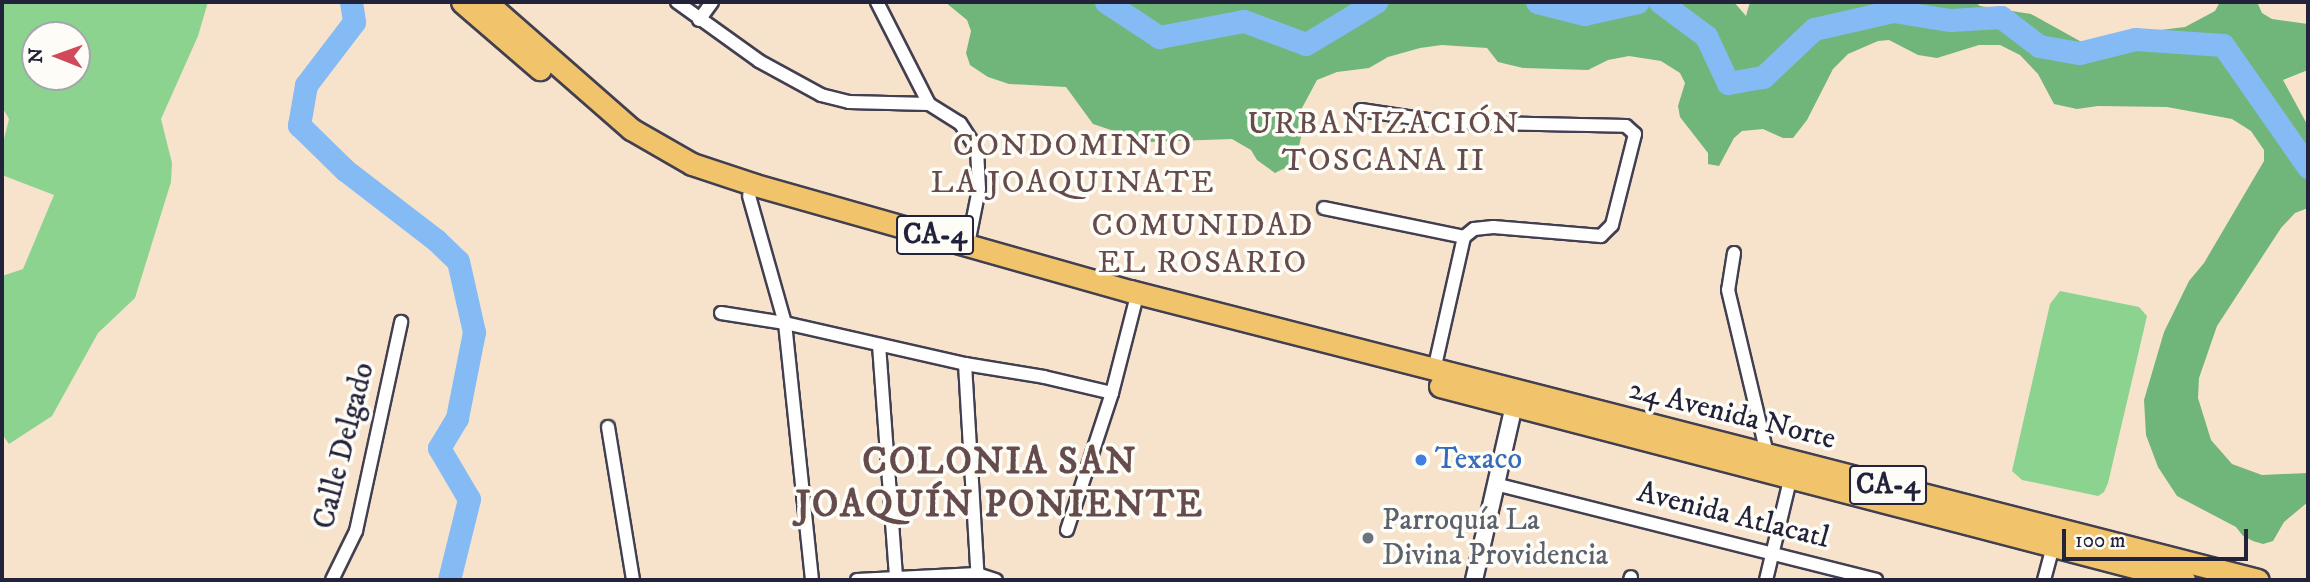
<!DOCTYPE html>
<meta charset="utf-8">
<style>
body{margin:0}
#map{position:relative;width:2310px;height:582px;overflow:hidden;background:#f7e3cc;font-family:"IM FELL DW Pica",serif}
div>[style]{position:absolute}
.green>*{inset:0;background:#8bd38f}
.forest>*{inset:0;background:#70b57a}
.river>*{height:23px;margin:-11.5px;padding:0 11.5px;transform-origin:11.5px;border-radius:11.5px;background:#84bbf4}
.roads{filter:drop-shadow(2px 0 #423f51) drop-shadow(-2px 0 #423f51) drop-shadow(0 2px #423f51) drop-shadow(0 -2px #423f51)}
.minor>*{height:12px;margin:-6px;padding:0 6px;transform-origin:6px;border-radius:6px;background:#fff}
.tertiary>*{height:16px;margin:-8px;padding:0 8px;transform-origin:8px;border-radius:8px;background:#fff}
.primary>*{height:21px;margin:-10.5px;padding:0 10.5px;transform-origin:10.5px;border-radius:10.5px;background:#f1c36a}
.dots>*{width:19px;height:19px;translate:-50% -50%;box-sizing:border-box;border:4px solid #fdfcf7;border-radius:50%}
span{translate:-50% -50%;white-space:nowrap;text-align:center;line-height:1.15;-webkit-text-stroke:7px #fdfcf7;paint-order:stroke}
.shield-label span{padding:2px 5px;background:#fdfcf7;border:2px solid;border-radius:5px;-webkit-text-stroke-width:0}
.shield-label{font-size:28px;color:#22223b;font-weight:700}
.street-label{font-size:30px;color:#22223b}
.shop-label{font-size:30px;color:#366cbe}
.left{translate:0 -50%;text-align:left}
.worship-label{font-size:30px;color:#5b616d}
.neighbourhood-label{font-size:32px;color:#654b4c;letter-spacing:2px}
.district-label{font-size:37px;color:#654b4c;font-weight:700;letter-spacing:2px}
.frame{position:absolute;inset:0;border:4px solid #22223b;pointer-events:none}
.north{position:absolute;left:21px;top:21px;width:70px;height:70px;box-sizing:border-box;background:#fdfcf7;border:2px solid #a5a5ac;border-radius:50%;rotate:271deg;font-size:19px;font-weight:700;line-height:28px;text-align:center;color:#22223b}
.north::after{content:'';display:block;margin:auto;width:24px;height:32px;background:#d1495b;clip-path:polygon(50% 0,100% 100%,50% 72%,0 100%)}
.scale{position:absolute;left:2062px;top:529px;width:186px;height:32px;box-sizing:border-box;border:4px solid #22223b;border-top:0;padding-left:9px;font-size:21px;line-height:24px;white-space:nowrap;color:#22223b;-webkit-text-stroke:5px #fdfcf7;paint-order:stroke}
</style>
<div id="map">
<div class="green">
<div style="clip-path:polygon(evenodd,2px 2px,208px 2px,198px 36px,161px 119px,172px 163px,171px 182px,135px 298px,98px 333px,52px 416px,9px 444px,2px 434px,2px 276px,23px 269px,54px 195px,2px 175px,2px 147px,9px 119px,2px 107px,2px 2px,35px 35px,77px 35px,77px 77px,35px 77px,35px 35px)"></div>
<div style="clip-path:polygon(2060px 291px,2139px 307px,2147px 316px,2108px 483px,2104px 492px,2098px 496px,2022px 480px,2012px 471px,2050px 304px)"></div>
</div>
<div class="forest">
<div style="clip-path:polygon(945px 2px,1734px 2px,1746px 16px,1750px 2px,1975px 2px,1980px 6px,2031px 14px,2087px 45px,2152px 31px,2185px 27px,2215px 11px,2220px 2px,2257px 2px,2262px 13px,2272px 19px,2308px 24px,2308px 70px,2283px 80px,2308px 126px,2308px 208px,2295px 213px,2281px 228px,2217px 326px,2199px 378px,2198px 398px,2211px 440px,2232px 464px,2262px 475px,2308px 473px,2308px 502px,2284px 522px,2273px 541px,2263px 544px,2253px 541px,2243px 536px,2236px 527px,2177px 496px,2158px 467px,2146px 435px,2144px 400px,2164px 332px,2189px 281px,2204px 263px,2264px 161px,2264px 150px,2251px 131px,2232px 119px,2167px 107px,2098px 106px,2077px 109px,2054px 104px,2038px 74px,2020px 55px,2000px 45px,1979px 45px,1937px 58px,1918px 55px,1889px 40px,1878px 41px,1848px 54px,1833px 69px,1807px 120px,1793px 138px,1783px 138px,1763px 129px,1742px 131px,1734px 138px,1719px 166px,1708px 164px,1708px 153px,1680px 117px,1678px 106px,1685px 83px,1680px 73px,1661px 61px,1629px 56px,1608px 60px,1588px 70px,1523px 68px,1498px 62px,1487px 48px,1442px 45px,1420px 48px,1388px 57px,1369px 68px,1337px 72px,1317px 80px,1302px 108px,1302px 133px,1295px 163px,1275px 173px,1257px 160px,1251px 150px,1232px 139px,1147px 142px,1093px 124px,1066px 87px,1009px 84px,988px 77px,970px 65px,966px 53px,971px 31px,967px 20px)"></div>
</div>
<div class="river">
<div style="left:351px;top:2px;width:20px;rotate:81deg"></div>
<div style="left:354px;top:22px;width:79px;rotate:127.3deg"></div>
<div style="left:306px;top:85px;width:41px;rotate:99.9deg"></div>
<div style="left:299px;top:125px;width:64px;rotate:44.4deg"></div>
<div style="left:345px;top:170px;width:115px;rotate:37.6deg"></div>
<div style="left:436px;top:240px;width:30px;rotate:44deg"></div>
<div style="left:458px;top:261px;width:73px;rotate:77.3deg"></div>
<div style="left:474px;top:332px;width:88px;rotate:101.2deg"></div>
<div style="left:457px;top:418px;width:35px;rotate:121deg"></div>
<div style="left:439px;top:448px;width:59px;rotate:59.5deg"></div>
<div style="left:469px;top:499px;width:83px;rotate:103.9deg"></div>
<div style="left:1106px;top:2px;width:64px;rotate:33.4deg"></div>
<div style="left:1159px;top:37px;width:86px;rotate:-10.7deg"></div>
<div style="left:1244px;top:21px;width:66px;rotate:20.4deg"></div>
<div style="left:1306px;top:44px;width:82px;rotate:-31deg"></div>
<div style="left:1537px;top:2px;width:49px;rotate:14.3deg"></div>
<div style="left:1584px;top:14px;width:55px;rotate:-12.5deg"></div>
<div style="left:1660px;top:2px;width:57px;rotate:36.5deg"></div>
<div style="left:1706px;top:36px;width:52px;rotate:64.9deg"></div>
<div style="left:1728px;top:83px;width:36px;rotate:-10deg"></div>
<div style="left:1763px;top:77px;width:70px;rotate:-43.3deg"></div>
<div style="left:1814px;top:29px;width:81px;rotate:-12.8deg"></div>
<div style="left:1893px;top:11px;width:58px;rotate:9deg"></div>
<div style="left:1950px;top:20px;width:51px;rotate:-3.4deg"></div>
<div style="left:2001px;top:17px;width:48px;rotate:37.3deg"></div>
<div style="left:2039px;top:46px;width:41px;rotate:9.9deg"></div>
<div style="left:2079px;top:53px;width:58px;rotate:-14deg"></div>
<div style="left:2135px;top:39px;width:88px;rotate:3.9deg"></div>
<div style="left:2223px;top:45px;width:149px;rotate:55.1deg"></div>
</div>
<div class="roads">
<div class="minor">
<div style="left:677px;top:2px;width:101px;rotate:35.7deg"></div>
<div style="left:759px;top:61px;width:71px;rotate:28.7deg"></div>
<div style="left:821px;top:95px;width:29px;rotate:14deg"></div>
<div style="left:849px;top:102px;width:80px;rotate:1.4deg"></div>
<div style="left:877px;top:2px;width:114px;rotate:63deg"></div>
<div style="left:929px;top:104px;width:36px;rotate:32deg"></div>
<div style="left:960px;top:123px;width:31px;rotate:57deg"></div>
<div style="left:977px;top:149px;width:40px;rotate:87.1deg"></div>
<div style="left:979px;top:189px;width:56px;rotate:101.3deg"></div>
<div style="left:699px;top:20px;width:22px;rotate:-54deg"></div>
<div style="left:1361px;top:110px;width:81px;rotate:8.5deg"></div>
<div style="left:1441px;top:122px;width:185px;rotate:1.2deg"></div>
<div style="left:1626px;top:126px;width:12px;rotate:42deg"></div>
<div style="left:1635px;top:134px;width:94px;rotate:104.2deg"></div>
<div style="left:1612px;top:225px;width:16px;rotate:135deg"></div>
<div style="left:1601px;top:236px;width:108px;rotate:-175.2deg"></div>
<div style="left:1493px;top:227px;width:19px;rotate:174deg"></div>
<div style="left:1474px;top:229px;width:13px;rotate:141deg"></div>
<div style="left:1464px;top:237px;width:136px;rotate:102.7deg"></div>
<div style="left:749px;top:196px;width:132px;rotate:74.2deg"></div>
<div style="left:785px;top:323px;width:258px;rotate:84deg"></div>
<div style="left:1324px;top:208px;width:143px;rotate:11.7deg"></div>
<div style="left:1734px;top:253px;width:37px;rotate:99deg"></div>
<div style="left:1728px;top:290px;width:169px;rotate:76.6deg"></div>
<div style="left:721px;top:313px;width:65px;rotate:8.9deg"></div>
<div style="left:785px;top:323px;width:185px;rotate:12.8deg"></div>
<div style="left:965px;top:364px;width:80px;rotate:9.3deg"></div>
<div style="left:1044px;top:377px;width:70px;rotate:13.2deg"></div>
<div style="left:879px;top:345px;width:233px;rotate:85.8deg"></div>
<div style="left:965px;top:364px;width:216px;rotate:86.6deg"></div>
<div style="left:608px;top:427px;width:155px;rotate:80.7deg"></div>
<div style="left:1495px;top:484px;width:393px;rotate:14.1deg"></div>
<div style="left:1067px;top:530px;width:144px;rotate:-71.8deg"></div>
<div style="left:1112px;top:393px;width:104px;rotate:-75.6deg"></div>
<div style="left:332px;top:580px;width:55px;rotate:-63.9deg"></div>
<div style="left:356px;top:531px;width:214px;rotate:-77.8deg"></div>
<div style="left:857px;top:580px;width:120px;rotate:-2.9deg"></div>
<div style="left:977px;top:574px;width:20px;rotate:18deg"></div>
<div style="left:1630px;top:580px;width:3px;rotate:-72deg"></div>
<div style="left:1766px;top:580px;width:111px;rotate:-76.5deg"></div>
<div style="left:2044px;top:580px;width:39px;rotate:-75deg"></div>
</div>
<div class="tertiary">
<div style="left:1474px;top:580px;width:188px;rotate:-77.1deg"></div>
</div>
<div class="primary">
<div style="left:462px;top:2px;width:103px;rotate:40.7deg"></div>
<div style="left:486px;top:2px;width:193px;rotate:41.2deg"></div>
<div style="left:631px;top:129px;width:70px;rotate:29.8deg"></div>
<div style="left:692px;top:164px;width:66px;rotate:18.4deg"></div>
<div style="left:755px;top:185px;width:390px;rotate:15.8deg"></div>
<div style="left:1130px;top:291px;width:1164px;rotate:14.37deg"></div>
<div style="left:1440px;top:386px;width:769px;rotate:14.61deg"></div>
</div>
</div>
<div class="dots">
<div style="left:1421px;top:460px;background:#3f7fe0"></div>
<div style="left:1368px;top:538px;background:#6b7280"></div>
</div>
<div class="shield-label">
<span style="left:935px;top:235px">CA-4</span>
<span style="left:1888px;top:485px">CA-4</span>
</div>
<div class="street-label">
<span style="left:1732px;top:415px;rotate:14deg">24 Avenida Norte</span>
<span style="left:345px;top:446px;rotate:-76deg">Calle Delgado</span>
<span style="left:1733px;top:516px;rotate:14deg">Avenida Atlacatl</span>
</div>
<div class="shop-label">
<span class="left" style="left:1435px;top:460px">Texaco</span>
</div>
<div class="worship-label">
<span class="left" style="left:1382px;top:538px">Parroquía La<br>Divina Providencia</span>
</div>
<div class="neighbourhood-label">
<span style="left:1384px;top:143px">URBANIZACIÓN<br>TOSCANA II</span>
<span style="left:1073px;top:165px">CONDOMINIO<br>LA JOAQUINATE</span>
<span style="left:1203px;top:245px">COMUNIDAD<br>EL ROSARIO</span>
</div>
<div class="district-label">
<span style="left:1000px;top:485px">COLONIA SAN<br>JOAQUÍN PONIENTE</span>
</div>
<div class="frame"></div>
<div class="north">N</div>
<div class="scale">100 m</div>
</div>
